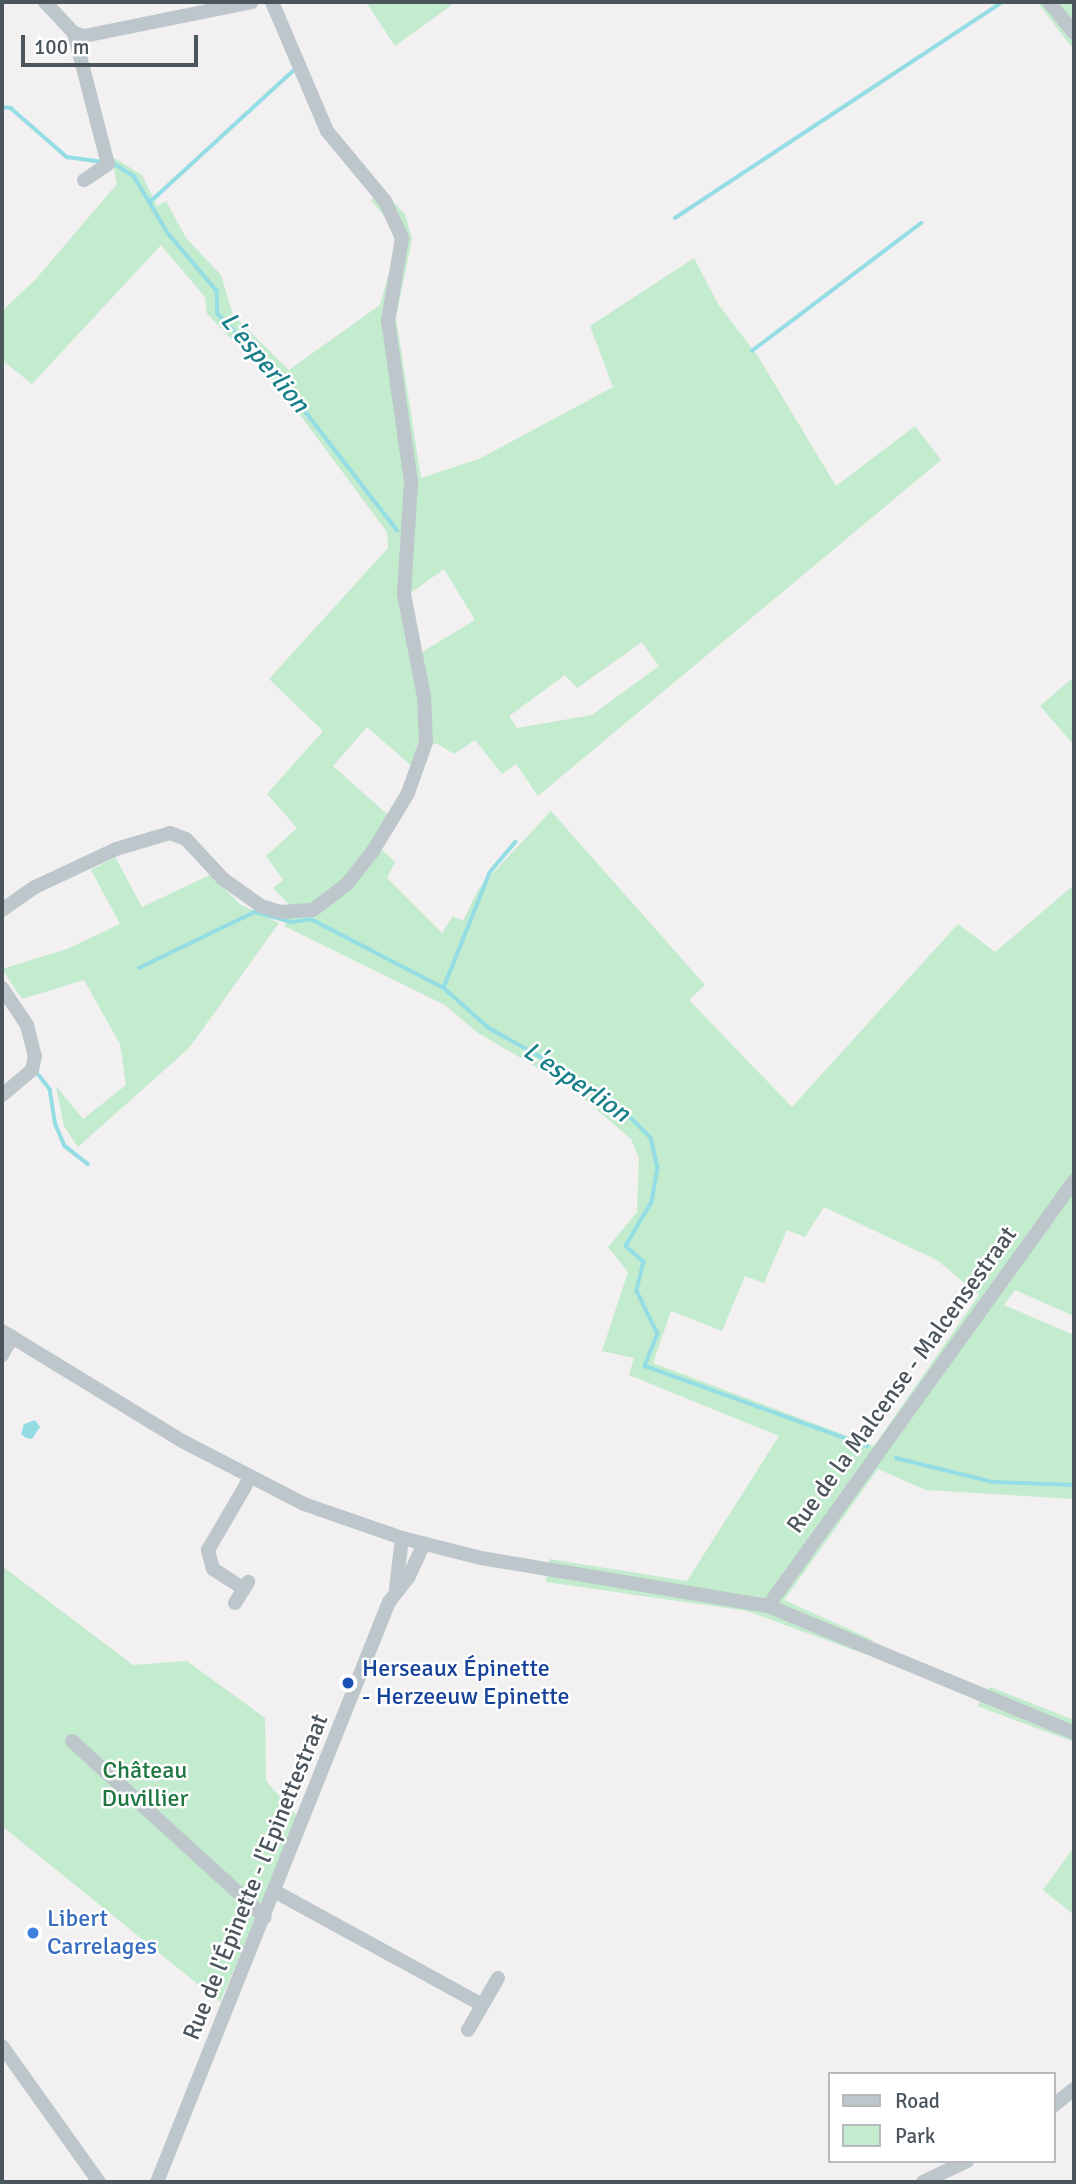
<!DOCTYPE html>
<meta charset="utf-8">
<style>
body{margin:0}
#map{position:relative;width:1076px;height:2184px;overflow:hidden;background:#f2f0f0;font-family:Signika,sans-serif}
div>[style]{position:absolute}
.green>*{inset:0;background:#c3ebce}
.water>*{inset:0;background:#94dde4}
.stream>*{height:3.5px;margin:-1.75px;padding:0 1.75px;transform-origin:1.75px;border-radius:1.75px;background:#94dde4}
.minor>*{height:14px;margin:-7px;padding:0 7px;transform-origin:7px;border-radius:7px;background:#bdc6cb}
.dots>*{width:19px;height:19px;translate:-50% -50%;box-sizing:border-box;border:4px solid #fff;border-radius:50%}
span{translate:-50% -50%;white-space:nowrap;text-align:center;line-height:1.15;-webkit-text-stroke:5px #fff;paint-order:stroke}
.street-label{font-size:24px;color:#4a555c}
.transit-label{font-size:24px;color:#164399}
.left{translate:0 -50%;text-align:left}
.park-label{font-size:24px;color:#207741}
.shop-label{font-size:24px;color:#366cbe}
.water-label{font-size:26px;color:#197f89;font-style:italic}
.frame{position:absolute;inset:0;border:4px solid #4a555c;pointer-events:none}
.legend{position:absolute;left:828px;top:2072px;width:228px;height:91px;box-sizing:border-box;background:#fff;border:2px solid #b7bbbe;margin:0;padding:9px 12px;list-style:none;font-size:21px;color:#4a555c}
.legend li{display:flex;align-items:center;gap:14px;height:35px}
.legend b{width:35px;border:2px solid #b7bbbe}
.scale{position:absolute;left:21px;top:35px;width:177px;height:32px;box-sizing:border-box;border:4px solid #4a555c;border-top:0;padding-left:9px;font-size:21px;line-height:24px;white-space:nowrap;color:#4a555c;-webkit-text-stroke:5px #fff;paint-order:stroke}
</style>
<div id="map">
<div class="green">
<div style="clip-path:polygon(366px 2px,456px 2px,395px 46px)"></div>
<div style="clip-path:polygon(1037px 2px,1074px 2px,1074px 50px)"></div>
<div style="clip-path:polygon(evenodd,111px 156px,142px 175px,157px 206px,166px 201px,186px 238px,221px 275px,233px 315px,289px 370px,380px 305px,396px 248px,391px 225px,371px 200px,381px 189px,405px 214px,412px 239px,396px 318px,421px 478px,479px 459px,613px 387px,590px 326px,694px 258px,718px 304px,759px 358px,836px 486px,915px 426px,941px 460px,538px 796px,516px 764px,502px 774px,475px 740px,454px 754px,438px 744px,418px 741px,413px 767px,367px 727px,333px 766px,388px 815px,373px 841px,395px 862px,387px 878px,442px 933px,453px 916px,463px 921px,479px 888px,551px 811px,705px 985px,689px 1000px,792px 1107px,958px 924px,995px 952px,1074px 885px,1074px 1316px,1015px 1290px,1004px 1305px,1074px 1335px,1074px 1499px,926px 1490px,878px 1469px,784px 1600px,873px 1640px,864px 1654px,747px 1611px,546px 1582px,549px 1559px,687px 1581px,779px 1436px,629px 1375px,634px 1358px,602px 1351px,628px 1272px,608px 1247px,637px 1212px,639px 1158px,631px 1139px,569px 1086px,478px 1033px,445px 1005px,284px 926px,289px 918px,300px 916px,273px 888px,283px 880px,266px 856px,297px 828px,267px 794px,323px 731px,269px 679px,388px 548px,387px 532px,280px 388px,207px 314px,205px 297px,161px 245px,32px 384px,2px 360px,2px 311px,35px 280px,117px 184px,111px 156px,444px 569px,475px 620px,412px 658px,401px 600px,444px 569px,111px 156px,642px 642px,659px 666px,592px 715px,517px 728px,509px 716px,565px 675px,577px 688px,642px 642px,111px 156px,824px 1207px,937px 1260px,979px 1295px,874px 1446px,653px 1363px,671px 1311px,722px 1331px,745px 1276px,764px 1283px,787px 1230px,805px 1237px,824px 1207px)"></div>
<div style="clip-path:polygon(1074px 677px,1074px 745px,1040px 706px)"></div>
<div style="clip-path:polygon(115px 857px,142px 907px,210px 875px,241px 905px,279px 923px,189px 1048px,78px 1147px,64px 1126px,56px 1086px,83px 1119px,126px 1085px,120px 1044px,84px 980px,22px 999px,2px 969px,67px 949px,120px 924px,91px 870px)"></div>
<div style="clip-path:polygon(2px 1566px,133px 1665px,187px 1661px,265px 1718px,266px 1781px,299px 1818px,220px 2002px,2px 1826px)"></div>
<div style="clip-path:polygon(990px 1687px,1074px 1720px,1074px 1742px,977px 1706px)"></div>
<div style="clip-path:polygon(1074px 1847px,1074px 1915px,1043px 1890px)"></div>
</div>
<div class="water">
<div style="clip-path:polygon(35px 1420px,40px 1427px,32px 1439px,26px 1438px,21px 1434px,24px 1424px)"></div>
</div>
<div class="stream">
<div style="left:2px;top:107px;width:9px;rotate:6deg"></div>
<div style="left:11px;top:108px;width:74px;rotate:41.2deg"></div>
<div style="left:67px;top:157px;width:36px;rotate:8deg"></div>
<div style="left:113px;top:163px;width:25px;rotate:32deg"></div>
<div style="left:134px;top:176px;width:66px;rotate:59.2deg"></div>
<div style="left:168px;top:233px;width:76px;rotate:49.8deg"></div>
<div style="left:217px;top:291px;width:23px;rotate:88deg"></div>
<div style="left:218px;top:314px;width:86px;rotate:45.9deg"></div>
<div style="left:278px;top:376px;width:195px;rotate:52.3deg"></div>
<div style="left:150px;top:202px;width:194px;rotate:-42.5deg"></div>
<div style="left:675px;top:218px;width:393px;rotate:-33.4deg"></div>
<div style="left:752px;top:351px;width:212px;rotate:-37.1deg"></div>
<div style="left:516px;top:842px;width:40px;rotate:130deg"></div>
<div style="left:490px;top:873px;width:124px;rotate:111.8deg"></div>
<div style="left:444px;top:988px;width:60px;rotate:41.6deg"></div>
<div style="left:489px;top:1028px;width:88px;rotate:29.2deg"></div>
<div style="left:566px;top:1071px;width:77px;rotate:35.5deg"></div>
<div style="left:629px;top:1116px;width:31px;rotate:45deg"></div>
<div style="left:651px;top:1138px;width:31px;rotate:77deg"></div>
<div style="left:658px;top:1168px;width:35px;rotate:100deg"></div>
<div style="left:652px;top:1202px;width:51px;rotate:120.6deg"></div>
<div style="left:626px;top:1246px;width:24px;rotate:42deg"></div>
<div style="left:644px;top:1262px;width:30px;rotate:104deg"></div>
<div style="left:637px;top:1291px;width:48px;rotate:64deg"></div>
<div style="left:658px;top:1334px;width:35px;rotate:112deg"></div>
<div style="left:645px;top:1366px;width:236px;rotate:19.8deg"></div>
<div style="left:139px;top:968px;width:129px;rotate:-25.8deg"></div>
<div style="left:255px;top:912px;width:39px;rotate:15deg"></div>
<div style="left:293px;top:922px;width:18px;rotate:-9deg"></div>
<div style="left:311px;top:919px;width:150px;rotate:27.4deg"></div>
<div style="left:39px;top:1075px;width:18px;rotate:52deg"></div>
<div style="left:50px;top:1089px;width:36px;rotate:81deg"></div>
<div style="left:56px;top:1125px;width:23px;rotate:67deg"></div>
<div style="left:65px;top:1146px;width:29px;rotate:38deg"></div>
<div style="left:896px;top:1458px;width:100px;rotate:13.9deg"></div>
<div style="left:993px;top:1482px;width:81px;rotate:2.1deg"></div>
</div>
<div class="minor">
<div style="left:45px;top:2px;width:42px;rotate:46.9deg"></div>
<div style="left:74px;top:33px;width:10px;rotate:17deg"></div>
<div style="left:84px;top:36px;width:171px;rotate:-11.4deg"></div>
<div style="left:1049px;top:2px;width:40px;rotate:51deg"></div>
<div style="left:74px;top:33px;width:135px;rotate:75.5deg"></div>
<div style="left:108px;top:164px;width:29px;rotate:146deg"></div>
<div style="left:2px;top:910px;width:40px;rotate:-34.9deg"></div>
<div style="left:35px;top:887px;width:89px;rotate:-25.1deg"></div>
<div style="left:116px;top:849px;width:56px;rotate:-16.5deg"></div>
<div style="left:170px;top:833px;width:17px;rotate:21deg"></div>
<div style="left:186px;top:839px;width:54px;rotate:47.2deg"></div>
<div style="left:223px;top:879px;width:47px;rotate:35.4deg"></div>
<div style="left:261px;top:906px;width:21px;rotate:17deg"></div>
<div style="left:281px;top:912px;width:32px;rotate:-4deg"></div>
<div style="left:313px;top:910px;width:43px;rotate:-37.4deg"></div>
<div style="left:347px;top:884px;width:42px;rotate:-51.8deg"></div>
<div style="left:373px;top:851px;width:68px;rotate:-58.9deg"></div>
<div style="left:408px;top:793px;width:54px;rotate:-70.6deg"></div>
<div style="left:426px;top:742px;width:45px;rotate:-92.5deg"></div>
<div style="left:424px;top:697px;width:105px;rotate:-101deg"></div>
<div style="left:404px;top:594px;width:112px;rotate:-86.4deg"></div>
<div style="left:411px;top:482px;width:163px;rotate:-98.1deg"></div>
<div style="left:388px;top:321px;width:84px;rotate:-80.4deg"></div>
<div style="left:402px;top:238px;width:41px;rotate:-114.7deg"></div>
<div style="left:385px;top:201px;width:91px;rotate:-129.6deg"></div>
<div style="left:327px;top:131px;width:140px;rotate:-113.1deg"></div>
<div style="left:2px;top:988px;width:45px;rotate:56deg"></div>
<div style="left:27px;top:1025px;width:32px;rotate:76deg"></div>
<div style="left:35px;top:1056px;width:14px;rotate:102deg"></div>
<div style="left:32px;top:1070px;width:39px;rotate:140deg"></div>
<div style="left:2px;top:1331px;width:213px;rotate:31.4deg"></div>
<div style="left:184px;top:1442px;width:135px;rotate:27.3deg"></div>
<div style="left:304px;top:1504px;width:104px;rotate:19.1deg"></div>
<div style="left:402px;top:1538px;width:81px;rotate:14.2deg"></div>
<div style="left:481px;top:1558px;width:291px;rotate:9.5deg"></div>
<div style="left:768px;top:1606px;width:331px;rotate:22.5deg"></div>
<div style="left:2px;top:1355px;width:21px;rotate:-61deg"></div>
<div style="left:396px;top:1588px;width:50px;rotate:-83.2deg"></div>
<div style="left:244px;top:1589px;width:37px;rotate:-147deg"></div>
<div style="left:213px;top:1569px;width:20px;rotate:-105deg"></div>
<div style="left:208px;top:1550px;width:83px;rotate:-59.7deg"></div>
<div style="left:235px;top:1603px;width:25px;rotate:-58deg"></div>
<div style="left:768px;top:1606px;width:524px;rotate:-54.25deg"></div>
<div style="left:72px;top:1741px;width:261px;rotate:42.4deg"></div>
<div style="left:276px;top:1892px;width:235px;rotate:28.7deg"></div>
<div style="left:468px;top:2030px;width:60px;rotate:-60deg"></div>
<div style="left:2px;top:2046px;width:167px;rotate:54.5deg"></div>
<div style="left:1053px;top:2106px;width:27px;rotate:-39deg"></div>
<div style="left:157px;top:2182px;width:625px;rotate:-68.2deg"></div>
<div style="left:389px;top:1602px;width:31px;rotate:-52deg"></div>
<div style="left:408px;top:1578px;width:38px;rotate:-65deg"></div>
<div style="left:923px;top:2182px;width:49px;rotate:-25.5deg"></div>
</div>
<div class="dots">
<div style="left:348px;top:1683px;background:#1a4fb4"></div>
<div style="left:33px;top:1933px;background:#3f7fe0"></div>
</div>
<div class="street-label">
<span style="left:902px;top:1380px;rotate:-54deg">Rue de la Malcense - Malcensestraat</span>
<span style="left:256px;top:1877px;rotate:-68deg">Rue de l'Épinette - l'Epinettestraat</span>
</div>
<div class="transit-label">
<span class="left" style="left:362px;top:1683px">Herseaux Épinette<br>- Herzeeuw Epinette</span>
</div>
<div class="park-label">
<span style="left:145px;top:1785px">Château<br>Duvillier</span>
</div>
<div class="shop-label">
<span class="left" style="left:47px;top:1933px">Libert<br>Carrelages</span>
</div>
<div class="water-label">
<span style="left:264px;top:363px;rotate:50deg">L'esperlion</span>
<span style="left:576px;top:1083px;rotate:34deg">L'esperlion</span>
</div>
<div class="frame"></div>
<ul class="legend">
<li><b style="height:9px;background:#bdc6cb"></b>Road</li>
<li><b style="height:19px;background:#c3ebce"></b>Park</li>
</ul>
<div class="scale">100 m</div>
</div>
